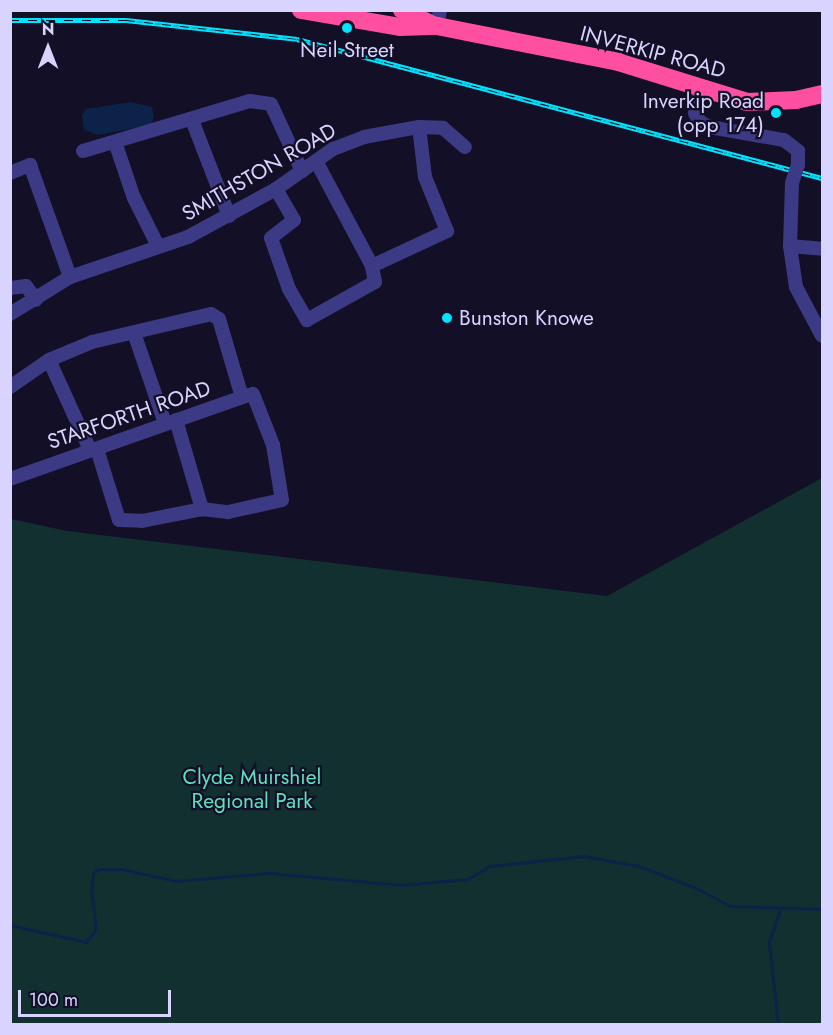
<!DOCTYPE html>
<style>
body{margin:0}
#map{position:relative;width:833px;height:1035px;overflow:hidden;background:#130f26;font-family:Jost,sans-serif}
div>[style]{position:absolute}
.green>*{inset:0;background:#12302f}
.water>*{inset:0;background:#0c2248}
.stream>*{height:3px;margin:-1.5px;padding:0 1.5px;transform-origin:1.5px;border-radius:1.5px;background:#0c2248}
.minor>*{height:14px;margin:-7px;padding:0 7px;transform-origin:7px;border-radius:7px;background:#3d3a85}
.highway>*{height:18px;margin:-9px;padding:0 9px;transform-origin:9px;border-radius:9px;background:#ff4fa3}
.rail>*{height:5px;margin-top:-2.5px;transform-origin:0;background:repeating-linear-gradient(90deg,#130f26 0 9px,#00e5ff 0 18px);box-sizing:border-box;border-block:2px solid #00e5ff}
.minor-bridge>*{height:14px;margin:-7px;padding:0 7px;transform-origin:7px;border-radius:7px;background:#3d3a85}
.dots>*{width:16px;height:16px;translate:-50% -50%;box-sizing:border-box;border:3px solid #130f26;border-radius:50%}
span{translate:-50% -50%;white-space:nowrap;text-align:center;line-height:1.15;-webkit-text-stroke:4.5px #130f26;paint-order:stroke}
.poi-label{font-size:21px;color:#d9d4ff}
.right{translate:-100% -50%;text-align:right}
.left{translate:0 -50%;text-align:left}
.street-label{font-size:21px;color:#d9d4ff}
.park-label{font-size:21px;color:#5fe0c0}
.frame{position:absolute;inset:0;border:12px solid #d9d4ff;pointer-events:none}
.north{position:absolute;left:18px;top:18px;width:60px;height:60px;-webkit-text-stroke:4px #130f26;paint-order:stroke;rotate:0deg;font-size:16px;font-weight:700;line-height:24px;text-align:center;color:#d9d4ff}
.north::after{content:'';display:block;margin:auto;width:21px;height:27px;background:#d9d4ff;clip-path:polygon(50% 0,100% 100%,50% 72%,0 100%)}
.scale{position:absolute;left:18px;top:990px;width:153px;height:27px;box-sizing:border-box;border:3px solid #d9d4ff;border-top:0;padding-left:8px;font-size:18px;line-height:21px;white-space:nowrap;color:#d9d4ff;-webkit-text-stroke:4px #130f26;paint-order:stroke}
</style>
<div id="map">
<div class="green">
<div style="clip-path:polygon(822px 478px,822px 1024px,11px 1024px,11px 519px,67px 531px,607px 596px)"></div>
</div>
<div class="water">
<div style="clip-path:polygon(131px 102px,152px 107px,154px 117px,151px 125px,98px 135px,84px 130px,82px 115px,86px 109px)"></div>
</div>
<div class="stream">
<div style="left:10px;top:925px;width:78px;rotate:12.6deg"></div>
<div style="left:86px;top:942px;width:16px;rotate:-52deg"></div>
<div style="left:96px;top:929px;width:38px;rotate:-97deg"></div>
<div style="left:91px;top:891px;width:18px;rotate:-84deg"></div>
<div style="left:93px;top:873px;width:7px;rotate:-34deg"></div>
<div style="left:99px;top:869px;width:23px"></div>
<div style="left:122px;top:869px;width:55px;rotate:12.5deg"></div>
<div style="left:176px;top:881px;width:94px;rotate:-4.9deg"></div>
<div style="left:270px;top:873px;width:133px;rotate:5.2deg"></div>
<div style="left:402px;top:885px;width:66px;rotate:-5.2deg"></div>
<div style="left:468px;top:879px;width:26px;rotate:-31deg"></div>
<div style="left:490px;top:866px;width:95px;rotate:-6.1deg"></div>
<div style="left:584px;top:856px;width:55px;rotate:10.5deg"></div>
<div style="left:638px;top:866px;width:60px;rotate:20.6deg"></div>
<div style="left:694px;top:887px;width:40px;rotate:28deg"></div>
<div style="left:729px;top:906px;width:93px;rotate:1.8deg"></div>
<div style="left:778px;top:1024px;width:82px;rotate:-96.3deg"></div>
<div style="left:769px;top:942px;width:36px;rotate:-71deg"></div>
</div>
<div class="minor">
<div style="left:437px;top:26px;width:16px;rotate:-79deg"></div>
<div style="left:701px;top:87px;width:27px;rotate:103deg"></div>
<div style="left:695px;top:113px;width:10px;rotate:61deg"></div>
<div style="left:700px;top:122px;width:11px;rotate:27deg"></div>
<div style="left:710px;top:127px;width:75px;rotate:10deg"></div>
<div style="left:784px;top:140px;width:18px;rotate:38deg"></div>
<div style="left:798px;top:151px;width:14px;rotate:90deg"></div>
<div style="left:192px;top:120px;width:103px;rotate:68.9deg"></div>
<div style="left:115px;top:142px;width:59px;rotate:71.3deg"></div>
<div style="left:134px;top:198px;width:54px;rotate:63.4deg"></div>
<div style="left:83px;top:151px;width:174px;rotate:-16.7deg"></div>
<div style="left:250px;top:101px;width:21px;rotate:8deg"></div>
<div style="left:271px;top:104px;width:74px;rotate:65.2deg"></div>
<div style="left:316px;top:161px;width:119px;rotate:61.9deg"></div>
<div style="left:10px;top:173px;width:22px;rotate:-22deg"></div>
<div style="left:30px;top:165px;width:119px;rotate:70.3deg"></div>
<div style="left:792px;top:183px;width:63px;rotate:91.8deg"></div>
<div style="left:790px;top:246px;width:41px;rotate:81.7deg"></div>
<div style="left:796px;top:287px;width:55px;rotate:62deg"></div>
<div style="left:276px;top:189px;width:36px;rotate:60deg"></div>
<div style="left:294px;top:220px;width:29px;rotate:142deg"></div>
<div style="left:271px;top:238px;width:54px;rotate:70.6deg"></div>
<div style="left:289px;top:289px;width:36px;rotate:60deg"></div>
<div style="left:307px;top:320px;width:78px;rotate:-29.2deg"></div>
<div style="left:375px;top:282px;width:16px;rotate:-101deg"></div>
<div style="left:372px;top:266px;width:83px;rotate:-25deg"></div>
<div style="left:447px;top:231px;width:58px;rotate:-112.2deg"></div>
<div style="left:425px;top:177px;width:50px;rotate:-96.8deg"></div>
<div style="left:790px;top:246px;width:32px;rotate:5deg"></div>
<div style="left:10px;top:288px;width:16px;rotate:-7deg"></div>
<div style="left:26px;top:286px;width:17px;rotate:54deg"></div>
<div style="left:10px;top:314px;width:70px;rotate:-31.7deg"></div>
<div style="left:70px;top:277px;width:125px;rotate:-18.7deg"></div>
<div style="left:188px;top:237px;width:100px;rotate:-28.6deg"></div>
<div style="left:276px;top:189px;width:70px;rotate:-35.1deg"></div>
<div style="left:333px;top:149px;width:33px;rotate:-21deg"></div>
<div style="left:364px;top:137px;width:56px;rotate:-10.3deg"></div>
<div style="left:419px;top:127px;width:24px;rotate:2deg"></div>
<div style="left:443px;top:128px;width:29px;rotate:41deg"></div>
<div style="left:134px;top:333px;width:95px;rotate:71deg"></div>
<div style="left:49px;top:360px;width:99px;rotate:65.5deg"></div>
<div style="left:10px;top:387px;width:47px;rotate:-34.7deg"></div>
<div style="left:49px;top:360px;width:47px;rotate:-22.7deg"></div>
<div style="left:92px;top:342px;width:122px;rotate:-13.2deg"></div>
<div style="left:211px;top:314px;width:9px;rotate:32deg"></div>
<div style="left:219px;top:319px;width:81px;rotate:73.6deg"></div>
<div style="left:176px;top:420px;width:93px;rotate:73.7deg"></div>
<div style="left:97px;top:449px;width:74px;rotate:72.8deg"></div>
<div style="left:119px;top:520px;width:23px;rotate:2deg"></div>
<div style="left:142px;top:521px;width:61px;rotate:-11.3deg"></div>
<div style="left:202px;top:509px;width:26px;rotate:7deg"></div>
<div style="left:228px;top:512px;width:55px;rotate:-12.5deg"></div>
<div style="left:282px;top:500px;width:56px;rotate:-99.3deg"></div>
<div style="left:273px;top:445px;width:55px;rotate:-111.4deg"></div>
<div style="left:10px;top:479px;width:253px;rotate:-19.4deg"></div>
</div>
<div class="highway">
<div style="left:301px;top:10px;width:100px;rotate:9.7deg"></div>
<div style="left:400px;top:27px;width:37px;rotate:-2deg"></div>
<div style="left:437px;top:26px;width:185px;rotate:11.2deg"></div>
<div style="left:618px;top:62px;width:135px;rotate:17.2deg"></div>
<div style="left:747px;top:102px;width:49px;rotate:-2.3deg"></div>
<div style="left:796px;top:100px;width:27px;rotate:-13deg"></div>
<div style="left:402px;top:10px;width:34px;rotate:26deg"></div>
</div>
<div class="rail">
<div style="left:10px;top:20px;width:116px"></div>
<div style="left:126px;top:20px;width:172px;rotate:6.3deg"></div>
<div style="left:297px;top:39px;width:543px;rotate:14.83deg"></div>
</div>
<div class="minor-bridge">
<div style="left:792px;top:183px;width:19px;rotate:-72deg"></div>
</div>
<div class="dots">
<div style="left:347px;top:28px;background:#00e5ff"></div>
<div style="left:776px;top:113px;background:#00e5ff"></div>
<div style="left:447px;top:318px;background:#00e5ff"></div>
</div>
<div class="poi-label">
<span style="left:347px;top:50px">Neil Street</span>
<span class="right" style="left:764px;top:113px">Inverkip Road<br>(opp 174)</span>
<span class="left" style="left:459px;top:318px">Bunston Knowe</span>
</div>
<div class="street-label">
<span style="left:653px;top:52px;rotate:15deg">INVERKIP ROAD</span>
<span style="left:259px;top:172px;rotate:-30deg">SMITHSTON ROAD</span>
<span style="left:129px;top:415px;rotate:-19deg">STARFORTH ROAD</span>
</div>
<div class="park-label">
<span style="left:252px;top:789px">Clyde Muirshiel<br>Regional Park</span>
</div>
<div class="frame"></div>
<div class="north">N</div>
<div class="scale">100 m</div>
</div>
